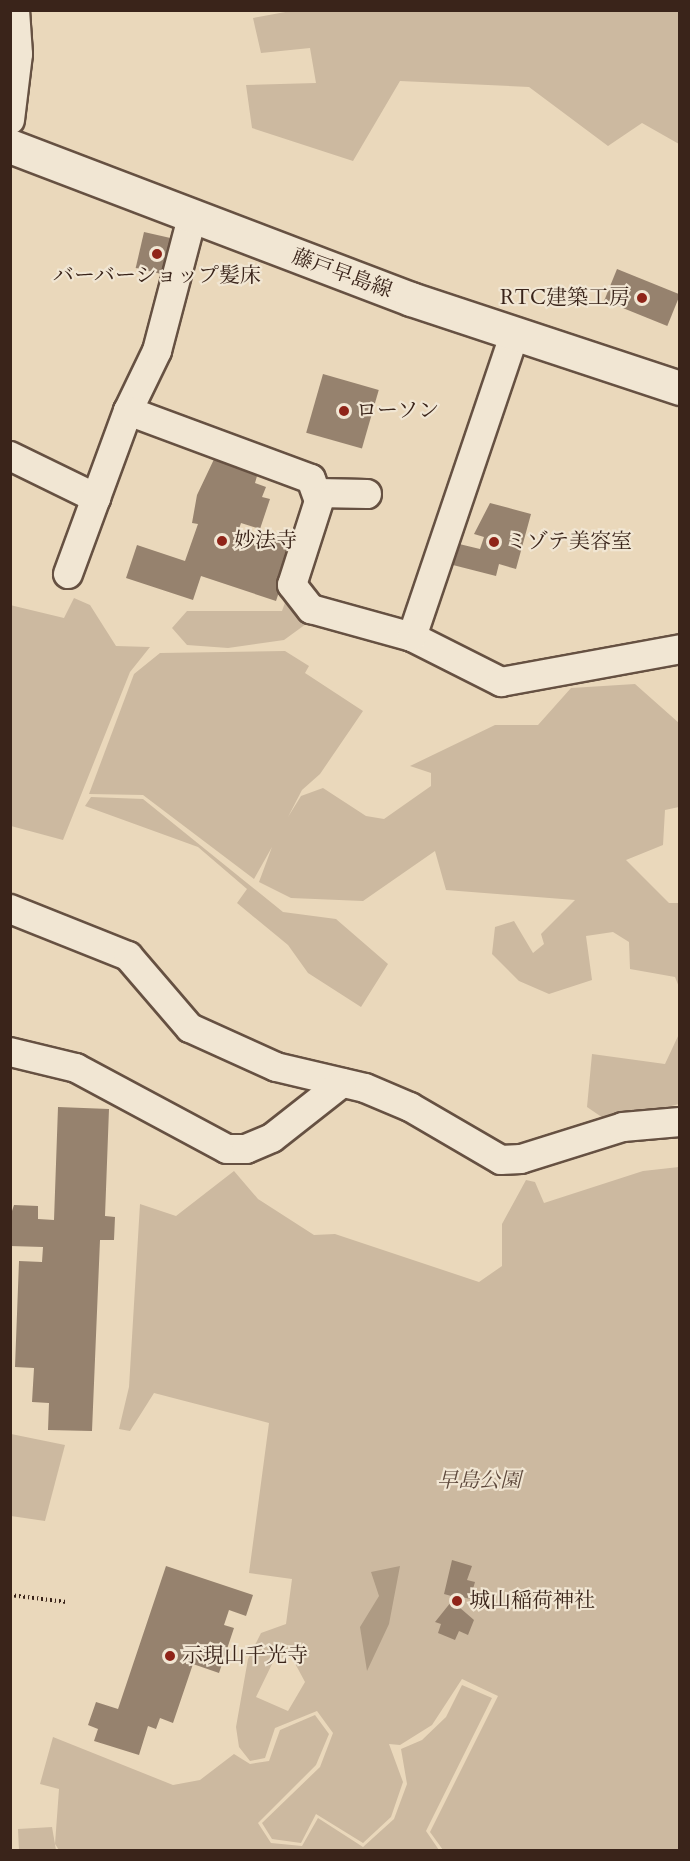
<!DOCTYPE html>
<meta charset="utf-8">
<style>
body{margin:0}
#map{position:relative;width:690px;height:1861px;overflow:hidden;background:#ead8bb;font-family:Cardo,"Noto Serif JP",serif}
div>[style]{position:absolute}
.green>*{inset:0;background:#ccb9a0}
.water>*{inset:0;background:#ae9b84}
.building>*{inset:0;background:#96826e;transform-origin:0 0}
.path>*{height:4px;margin-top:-2px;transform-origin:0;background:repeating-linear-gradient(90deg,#3a241a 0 1.5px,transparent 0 4.5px)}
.roads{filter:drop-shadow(2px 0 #665142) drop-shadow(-2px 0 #665142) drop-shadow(0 2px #665142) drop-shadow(0 -2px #665142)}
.minor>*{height:28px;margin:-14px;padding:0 14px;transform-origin:14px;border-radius:14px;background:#f1e6d3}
.secondary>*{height:33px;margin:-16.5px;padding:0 16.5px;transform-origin:16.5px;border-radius:16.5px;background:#f1e6d3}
.dots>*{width:16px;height:16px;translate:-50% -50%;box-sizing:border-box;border:3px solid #f1e6d3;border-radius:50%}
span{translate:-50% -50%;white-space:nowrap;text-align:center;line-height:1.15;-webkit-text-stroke:4.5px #f1e6d3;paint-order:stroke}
.street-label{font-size:21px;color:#3a241a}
.poi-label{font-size:21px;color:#3a241a}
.right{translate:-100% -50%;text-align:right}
.left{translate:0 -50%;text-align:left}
.park-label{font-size:21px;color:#5e493c;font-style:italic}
.frame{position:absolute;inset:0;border:12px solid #3a241a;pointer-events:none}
</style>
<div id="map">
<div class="green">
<div style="clip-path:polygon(291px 11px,679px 11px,679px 144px,642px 123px,608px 146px,529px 87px,400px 81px,353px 161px,252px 128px,246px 85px,316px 83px,310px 48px,261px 53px,253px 18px)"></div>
<div style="clip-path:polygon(288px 594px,306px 624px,284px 640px,228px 648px,187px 645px,172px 628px,187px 611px,282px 611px)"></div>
<div style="clip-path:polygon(74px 598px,90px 605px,116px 646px,150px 647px,130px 672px,63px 840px,11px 826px,10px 605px,64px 618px)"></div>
<div style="clip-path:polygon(285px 651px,309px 666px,305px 673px,363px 711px,320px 774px,302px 790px,288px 817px,301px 796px,323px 788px,366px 816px,384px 819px,431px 786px,431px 773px,410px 766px,495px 725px,538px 725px,571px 688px,635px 684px,679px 723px,679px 807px,665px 810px,663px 845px,626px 860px,669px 903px,679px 903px,679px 987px,675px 977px,630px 969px,629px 942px,613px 932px,586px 936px,592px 980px,549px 994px,519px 981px,492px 954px,495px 927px,514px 921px,533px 953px,544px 944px,541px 934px,575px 900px,446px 890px,435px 851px,363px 901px,291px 898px,259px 882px,272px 847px,254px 879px,143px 795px,89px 794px,134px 674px,160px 653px)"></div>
<div style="clip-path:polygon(91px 797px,143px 799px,283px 912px,336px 919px,388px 964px,361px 1007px,308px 973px,288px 945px,237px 903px,247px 889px,198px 847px,85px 806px)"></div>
<div style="clip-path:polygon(679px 1034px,679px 1104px,609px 1122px,587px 1107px,592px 1054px,665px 1064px)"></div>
<div style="clip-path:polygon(evenodd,679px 1167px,679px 1850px,443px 1850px,430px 1832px,498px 1696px,462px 1679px,432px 1725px,400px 1745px,389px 1744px,403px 1782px,391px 1817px,363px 1843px,316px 1814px,301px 1843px,272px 1839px,262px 1823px,320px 1767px,333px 1733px,317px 1711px,275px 1728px,265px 1758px,250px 1761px,239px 1747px,236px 1727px,248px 1659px,261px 1633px,286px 1624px,292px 1579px,249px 1573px,269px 1423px,154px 1393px,130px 1431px,119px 1429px,129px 1387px,140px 1204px,176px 1216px,234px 1171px,258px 1199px,314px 1235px,335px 1234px,479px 1282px,502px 1266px,502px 1224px,526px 1180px,535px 1182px,544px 1203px,643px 1171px,679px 1167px,290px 1654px,305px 1682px,288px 1711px,256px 1697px,273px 1662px,290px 1654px)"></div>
<div style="clip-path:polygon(11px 1434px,65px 1445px,45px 1521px,11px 1516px)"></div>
<div style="clip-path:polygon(462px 1685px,492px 1698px,426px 1831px,439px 1850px,59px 1850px,55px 1844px,59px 1789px,40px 1784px,53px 1737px,173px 1785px,200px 1780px,234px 1754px,250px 1764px,269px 1761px,280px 1730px,315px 1715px,329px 1734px,316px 1765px,258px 1823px,271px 1843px,302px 1846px,318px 1818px,363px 1847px,394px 1819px,407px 1784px,401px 1749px,422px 1740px,446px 1717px)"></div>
<div style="clip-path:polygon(52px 1827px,56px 1850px,19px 1850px,18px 1829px)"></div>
</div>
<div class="water">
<div style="clip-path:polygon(400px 1566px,389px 1624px,367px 1671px,360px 1627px,379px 1596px,371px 1572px)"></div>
</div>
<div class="building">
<div style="left:144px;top:232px;width:35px;height:37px;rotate:13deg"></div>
<div style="left:617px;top:269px;width:68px;height:34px;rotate:22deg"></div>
<div style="left:323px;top:374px;width:58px;height:61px;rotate:16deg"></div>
<div style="clip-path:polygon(216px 455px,259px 469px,255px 483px,266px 487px,262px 497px,270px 499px,260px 529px,241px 523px,238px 532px,267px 541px,270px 532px,296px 541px,276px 601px,201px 576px,193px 600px,126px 578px,137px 545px,185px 561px,198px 524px,192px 523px,197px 495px)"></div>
<div style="clip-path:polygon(490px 503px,531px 514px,516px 569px,499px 564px,496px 576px,449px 564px,455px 543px,480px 549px,484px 537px,474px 534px)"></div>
<div style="clip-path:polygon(58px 1107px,109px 1109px,105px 1216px,115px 1217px,114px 1240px,100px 1240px,92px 1431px,48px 1430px,49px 1403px,32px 1402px,34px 1368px,15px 1367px,19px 1261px,42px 1262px,43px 1247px,10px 1246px,10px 1217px,14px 1205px,38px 1206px,38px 1219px,54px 1220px)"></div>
<div style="clip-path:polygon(452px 1560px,472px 1566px,467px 1580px,475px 1582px,470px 1599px,462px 1597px,459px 1607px,474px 1620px,468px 1635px,459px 1631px,455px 1640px,438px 1633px,441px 1624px,435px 1622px,455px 1597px,444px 1594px)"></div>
<div style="clip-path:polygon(166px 1566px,253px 1595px,246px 1616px,229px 1610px,224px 1625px,234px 1628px,219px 1673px,193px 1664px,173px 1723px,160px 1718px,156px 1729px,148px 1726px,139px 1755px,94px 1741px,98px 1729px,88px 1725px,96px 1702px,118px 1709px)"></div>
</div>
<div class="path">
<div style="left:10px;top:1595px;width:57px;rotate:7deg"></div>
</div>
<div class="roads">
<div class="minor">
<div style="left:10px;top:120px;width:66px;rotate:-83.1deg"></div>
<div style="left:18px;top:54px;width:44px;rotate:-93.9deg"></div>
<div style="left:128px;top:411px;width:67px;rotate:-64.2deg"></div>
<div style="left:157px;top:351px;width:138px;rotate:-75.3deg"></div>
<div style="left:10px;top:456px;width:96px;rotate:26deg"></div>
<div style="left:318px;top:493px;width:49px;rotate:1.2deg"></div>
<div style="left:68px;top:574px;width:174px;rotate:-69.8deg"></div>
<div style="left:128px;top:411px;width:195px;rotate:20.4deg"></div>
<div style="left:311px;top:479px;width:23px;rotate:70deg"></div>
<div style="left:319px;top:501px;width:88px;rotate:107.8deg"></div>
<div style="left:292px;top:585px;width:31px;rotate:52deg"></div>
<div style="left:311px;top:609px;width:105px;rotate:15.5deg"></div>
<div style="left:412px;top:637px;width:100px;rotate:26.8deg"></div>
<div style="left:501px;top:682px;width:182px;rotate:-10.4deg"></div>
<div style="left:412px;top:637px;width:321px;rotate:-71.3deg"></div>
<div style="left:10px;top:909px;width:127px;rotate:21.7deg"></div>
<div style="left:128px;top:956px;width:95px;rotate:49.3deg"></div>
<div style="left:190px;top:1028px;width:94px;rotate:24.4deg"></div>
<div style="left:276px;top:1067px;width:91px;rotate:13.3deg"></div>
<div style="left:365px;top:1088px;width:49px;rotate:22.9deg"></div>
<div style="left:410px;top:1107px;width:105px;rotate:30.2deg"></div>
<div style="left:501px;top:1160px;width:20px;rotate:-3deg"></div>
<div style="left:521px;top:1159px;width:107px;rotate:-17.4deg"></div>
<div style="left:623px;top:1127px;width:57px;rotate:-5deg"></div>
<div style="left:10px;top:1052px;width:68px;rotate:13.6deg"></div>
<div style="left:76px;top:1068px;width:171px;rotate:28.2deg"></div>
<div style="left:227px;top:1149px;width:19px"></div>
<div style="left:246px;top:1149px;width:28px;rotate:-23deg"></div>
<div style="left:272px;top:1138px;width:89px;rotate:-38.2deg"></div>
</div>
<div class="secondary">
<div style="left:10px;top:146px;width:429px;rotate:20.9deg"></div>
<div style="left:411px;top:299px;width:283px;rotate:18.3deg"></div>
</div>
</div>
<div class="dots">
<div style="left:157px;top:254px;background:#8f2418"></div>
<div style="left:642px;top:298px;background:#8f2418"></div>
<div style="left:344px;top:411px;background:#8f2418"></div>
<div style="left:222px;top:541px;background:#8f2418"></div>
<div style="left:494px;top:542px;background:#8f2418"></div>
<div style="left:457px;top:1601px;background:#8f2418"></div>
<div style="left:170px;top:1656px;background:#8f2418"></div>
</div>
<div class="street-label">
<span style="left:342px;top:274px;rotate:20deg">藤戸早島線</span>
</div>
<div class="poi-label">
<span style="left:157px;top:276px">バーバーショップ髪床</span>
<span class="right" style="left:630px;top:298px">RTC建築工房</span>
<span class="left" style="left:356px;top:411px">ローソン</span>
<span class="left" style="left:234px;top:541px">妙法寺</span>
<span class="left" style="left:506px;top:542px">ミゾテ美容室</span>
<span class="left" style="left:469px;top:1601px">城山稲荷神社</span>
<span class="left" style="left:182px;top:1656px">示現山千光寺</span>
</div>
<div class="park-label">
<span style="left:479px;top:1481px">早島公園</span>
</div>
<div class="frame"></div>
</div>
